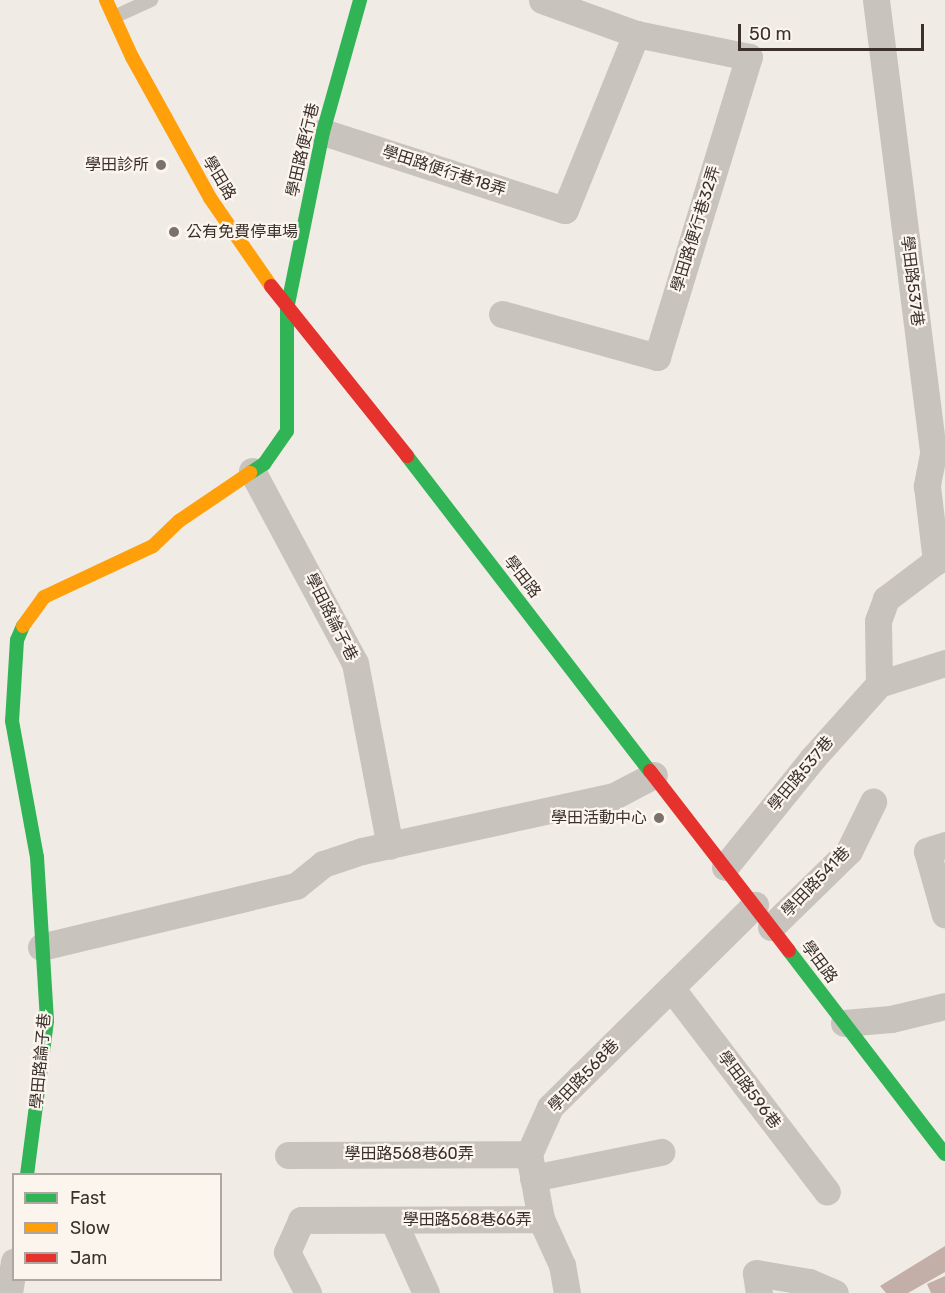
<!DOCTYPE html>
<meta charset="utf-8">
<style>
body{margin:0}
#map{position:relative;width:945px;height:1293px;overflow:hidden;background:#f0ebe5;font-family:Rubik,"Noto Sans TC",sans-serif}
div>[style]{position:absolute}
.building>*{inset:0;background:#c3afa7}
.lane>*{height:14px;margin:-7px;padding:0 7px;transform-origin:7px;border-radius:7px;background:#c9c3be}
.street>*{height:27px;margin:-13.5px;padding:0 13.5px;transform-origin:13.5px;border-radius:13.5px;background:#c9c3be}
.fast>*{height:14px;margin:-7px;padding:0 7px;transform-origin:7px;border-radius:7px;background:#30b455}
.slow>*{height:14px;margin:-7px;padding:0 7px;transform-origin:7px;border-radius:7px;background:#ff9f0a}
.jam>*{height:14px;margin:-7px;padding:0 7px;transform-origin:7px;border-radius:7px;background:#e5322d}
.dots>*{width:16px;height:16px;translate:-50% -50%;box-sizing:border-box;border:3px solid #fbf5ee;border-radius:50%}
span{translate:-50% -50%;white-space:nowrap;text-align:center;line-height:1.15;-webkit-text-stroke:4.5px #fbf5ee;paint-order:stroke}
.street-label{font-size:16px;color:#3b302b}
.poi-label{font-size:16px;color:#3b302b}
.right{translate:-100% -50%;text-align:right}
.left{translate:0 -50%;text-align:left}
.legend{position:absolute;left:12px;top:1173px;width:210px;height:108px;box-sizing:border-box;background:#fbf5ee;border:2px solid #aea6a0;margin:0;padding:8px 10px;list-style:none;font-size:18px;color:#3b302b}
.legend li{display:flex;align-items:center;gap:12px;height:30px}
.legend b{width:30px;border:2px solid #aea6a0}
.scale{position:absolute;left:738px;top:24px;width:186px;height:27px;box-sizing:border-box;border:3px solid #3b302b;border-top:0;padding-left:8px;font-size:18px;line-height:21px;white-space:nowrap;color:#3b302b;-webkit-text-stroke:4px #fbf5ee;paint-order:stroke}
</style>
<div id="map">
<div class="building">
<div style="clip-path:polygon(945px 1246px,945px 1272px,908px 1293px,886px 1293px,880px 1286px)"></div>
<div style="clip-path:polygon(945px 1276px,945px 1293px,931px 1293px,927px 1284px)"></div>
</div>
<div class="lane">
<div style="left:114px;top:17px;width:41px;rotate:-24.7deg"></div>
</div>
<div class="street">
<div style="left:876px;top:0;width:458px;rotate:82.8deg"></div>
<div style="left:933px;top:454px;width:33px;rotate:101deg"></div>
<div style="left:927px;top:486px;width:76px;rotate:83.2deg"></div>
<div style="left:936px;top:561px;width:63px;rotate:142.8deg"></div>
<div style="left:886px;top:599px;width:23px;rotate:110deg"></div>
<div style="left:878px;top:621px;width:63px;rotate:89.1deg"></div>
<div style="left:323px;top:132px;width:254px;rotate:17.9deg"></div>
<div style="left:565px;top:210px;width:190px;rotate:-68deg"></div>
<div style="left:502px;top:314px;width:161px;rotate:15.5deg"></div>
<div style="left:657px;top:357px;width:314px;rotate:-73deg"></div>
<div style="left:749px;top:57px;width:115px;rotate:-168.5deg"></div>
<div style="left:636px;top:34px;width:100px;rotate:-160.1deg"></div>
<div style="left:252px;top:471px;width:218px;rotate:61.8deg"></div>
<div style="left:355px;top:663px;width:186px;rotate:79.2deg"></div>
<div style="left:945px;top:845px;width:19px;rotate:162deg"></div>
<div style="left:927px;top:851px;width:66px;rotate:74.3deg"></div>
<div style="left:725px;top:867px;width:139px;rotate:-51.1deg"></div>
<div style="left:812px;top:759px;width:101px;rotate:-48.2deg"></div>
<div style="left:879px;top:684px;width:69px;rotate:-17.7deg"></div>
<div style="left:771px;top:927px;width:109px;rotate:-44.3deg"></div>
<div style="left:849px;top:851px;width:55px;rotate:-63.9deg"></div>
<div style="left:41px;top:947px;width:262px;rotate:-13.5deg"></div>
<div style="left:296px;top:886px;width:35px;rotate:-39deg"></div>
<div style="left:323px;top:864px;width:41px;rotate:-18.4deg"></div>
<div style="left:362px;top:851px;width:258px;rotate:-12.3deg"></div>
<div style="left:614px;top:796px;width:45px;rotate:-27.7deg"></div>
<div style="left:672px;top:989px;width:255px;rotate:52.6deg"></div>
<div style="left:844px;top:1023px;width:47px;rotate:-4.9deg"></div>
<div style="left:891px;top:1019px;width:56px;rotate:-13.5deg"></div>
<div style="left:288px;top:1155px;width:241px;rotate:-0.2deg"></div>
<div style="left:533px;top:1178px;width:131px;rotate:-11.5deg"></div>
<div style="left:393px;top:1220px;width:80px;rotate:65.7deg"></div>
<div style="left:9px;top:1293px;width:32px;rotate:-81deg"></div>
<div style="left:308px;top:1293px;width:46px;rotate:-117.1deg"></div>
<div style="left:287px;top:1252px;width:35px;rotate:-66deg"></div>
<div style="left:301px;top:1220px;width:240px;rotate:-0.2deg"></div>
<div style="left:567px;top:1293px;width:28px;rotate:-100deg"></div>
<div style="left:562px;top:1265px;width:51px;rotate:-114.5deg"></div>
<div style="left:541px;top:1219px;width:66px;rotate:-100.5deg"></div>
<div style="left:529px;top:1154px;width:51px;rotate:-65.9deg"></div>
<div style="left:550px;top:1107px;width:288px;rotate:-44.6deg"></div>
<div style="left:759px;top:1293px;width:20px;rotate:-99deg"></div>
<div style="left:756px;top:1273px;width:54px;rotate:9.6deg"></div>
<div style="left:809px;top:1282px;width:28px;rotate:23deg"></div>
</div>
<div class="fast">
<div style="left:407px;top:456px;width:398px;rotate:52.4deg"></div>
<div style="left:250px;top:473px;width:17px;rotate:-33deg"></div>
<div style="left:264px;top:464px;width:40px;rotate:-55.1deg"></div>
<div style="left:287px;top:431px;width:122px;rotate:-90deg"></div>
<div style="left:287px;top:309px;width:181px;rotate:-78.5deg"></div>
<div style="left:323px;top:132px;width:137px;rotate:-74.3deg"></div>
<div style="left:23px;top:626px;width:15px;rotate:113deg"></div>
<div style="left:17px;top:640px;width:81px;rotate:93.5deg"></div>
<div style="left:12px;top:721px;width:138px;rotate:79.6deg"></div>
<div style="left:37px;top:857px;width:164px;rotate:86.5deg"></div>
<div style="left:47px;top:1021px;width:154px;rotate:97.4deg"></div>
<div style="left:789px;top:951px;width:256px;rotate:52.5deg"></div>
</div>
<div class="slow">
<div style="left:106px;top:0;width:63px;rotate:65.5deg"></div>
<div style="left:132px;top:57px;width:161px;rotate:61deg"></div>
<div style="left:210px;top:198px;width:107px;rotate:55.3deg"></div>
<div style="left:23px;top:626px;width:36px;rotate:-54deg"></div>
<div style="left:44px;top:597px;width:120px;rotate:-25.1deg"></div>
<div style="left:153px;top:546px;width:36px;rotate:-44deg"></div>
<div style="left:179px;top:521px;width:86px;rotate:-34.1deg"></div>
</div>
<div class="jam">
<div style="left:271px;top:286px;width:218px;rotate:51.3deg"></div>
<div style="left:650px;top:771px;width:227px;rotate:52.3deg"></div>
</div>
<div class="dots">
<div style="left:161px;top:165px;background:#7a716c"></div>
<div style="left:174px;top:232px;background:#7a716c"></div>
<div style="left:659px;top:818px;background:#7a716c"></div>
</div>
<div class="street-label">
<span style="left:303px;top:150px;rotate:-77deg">學田路便行巷</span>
<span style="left:444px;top:171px;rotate:18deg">學田路便行巷18弄</span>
<span style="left:219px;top:178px;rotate:59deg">學田路</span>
<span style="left:696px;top:229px;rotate:-73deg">學田路便行巷32弄</span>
<span style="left:912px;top:281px;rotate:83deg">學田路537巷</span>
<span style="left:522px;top:577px;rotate:52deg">學田路</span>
<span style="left:331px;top:617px;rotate:63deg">學田路論子巷</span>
<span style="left:801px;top:774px;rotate:-50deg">學田路537巷</span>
<span style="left:816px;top:882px;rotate:-46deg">學田路541巷</span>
<span style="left:819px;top:962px;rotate:53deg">學田路</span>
<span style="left:41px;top:1061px;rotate:-85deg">學田路論子巷</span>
<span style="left:584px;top:1076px;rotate:-46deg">學田路568巷</span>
<span style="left:749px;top:1090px;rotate:53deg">學田路596巷</span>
<span style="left:409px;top:1154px">學田路568巷60弄</span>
<span style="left:467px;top:1220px">學田路568巷66弄</span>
</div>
<div class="poi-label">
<span class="right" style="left:149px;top:165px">學田診所</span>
<span class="left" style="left:186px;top:232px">公有免費停車場</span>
<span class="right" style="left:647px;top:818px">學田活動中心</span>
</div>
<ul class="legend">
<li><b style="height:8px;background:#30b455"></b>Fast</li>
<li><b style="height:8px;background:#ff9f0a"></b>Slow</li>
<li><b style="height:8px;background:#e5322d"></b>Jam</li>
</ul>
<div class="scale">50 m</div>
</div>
